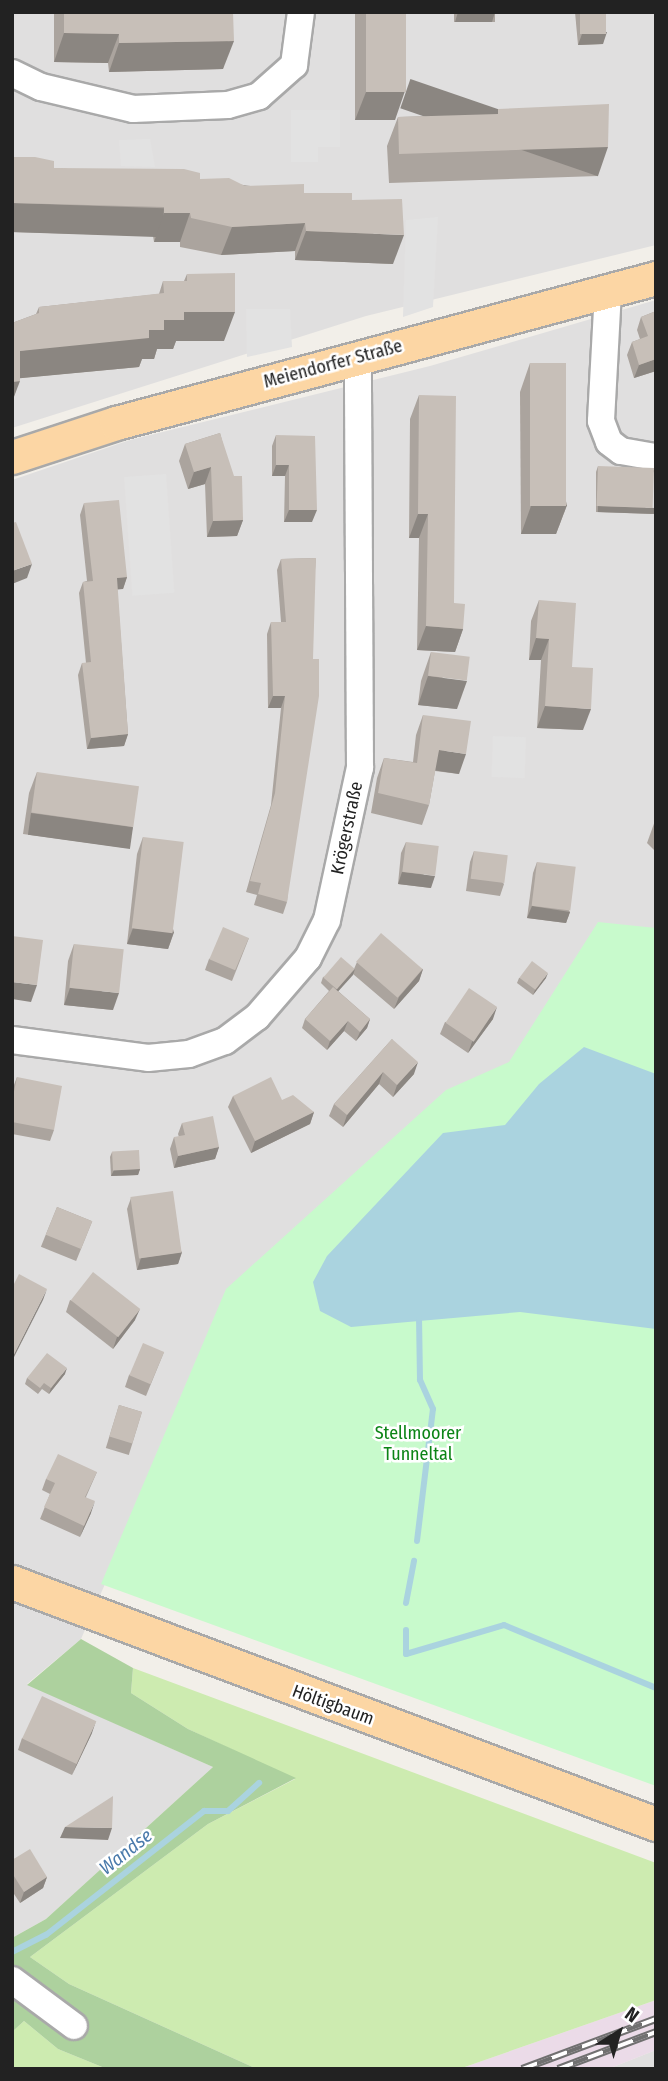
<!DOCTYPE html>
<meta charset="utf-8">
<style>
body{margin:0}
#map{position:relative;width:668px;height:2081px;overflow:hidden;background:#f2efe9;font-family:"Fira Sans Condensed",sans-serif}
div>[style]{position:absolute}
.residential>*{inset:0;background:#e0dfdf}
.industrial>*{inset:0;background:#ebdbe8}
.grass>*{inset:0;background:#cdebb0}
.forest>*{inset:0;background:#add19e}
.park>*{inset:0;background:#c8facc}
.parking>*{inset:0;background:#e2e2e2;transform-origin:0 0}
.water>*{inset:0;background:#aad3df}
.stream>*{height:6px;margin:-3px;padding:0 3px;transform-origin:3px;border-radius:3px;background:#aad3df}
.roads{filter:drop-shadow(2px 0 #a9a9a9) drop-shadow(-2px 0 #a9a9a9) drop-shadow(0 2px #a9a9a9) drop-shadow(0 -2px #a9a9a9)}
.minor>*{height:26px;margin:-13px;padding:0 13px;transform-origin:13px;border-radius:13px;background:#fff}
.major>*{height:33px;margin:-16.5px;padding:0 16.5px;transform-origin:16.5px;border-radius:16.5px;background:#fcd6a4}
.rail>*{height:8px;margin-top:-4px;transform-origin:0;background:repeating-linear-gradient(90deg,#fff 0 16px,#707070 0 32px);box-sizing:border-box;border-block:2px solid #707070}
.wall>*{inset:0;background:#aba49e;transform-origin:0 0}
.shaded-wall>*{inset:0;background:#8b8681;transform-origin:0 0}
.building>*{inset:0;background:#c7bfb8;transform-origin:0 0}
span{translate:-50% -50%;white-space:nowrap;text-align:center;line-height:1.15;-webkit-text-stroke:5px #fff;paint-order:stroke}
.street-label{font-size:18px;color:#222}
.park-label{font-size:18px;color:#0c8416}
.water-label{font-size:19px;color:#4a7aab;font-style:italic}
.frame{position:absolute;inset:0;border:14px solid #222;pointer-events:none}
.north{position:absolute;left:584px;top:1997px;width:70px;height:70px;-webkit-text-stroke:5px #fff;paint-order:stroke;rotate:37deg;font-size:19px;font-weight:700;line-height:28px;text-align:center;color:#222}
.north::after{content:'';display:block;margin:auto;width:24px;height:32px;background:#222;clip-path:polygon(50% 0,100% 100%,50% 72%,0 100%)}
</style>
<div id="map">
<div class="residential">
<div style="clip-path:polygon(12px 12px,656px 12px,656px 245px,366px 316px,12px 428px)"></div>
<div style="clip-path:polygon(656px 300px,656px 931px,510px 1065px,105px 1584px,81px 1639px,27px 1684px,213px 1767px,46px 1919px,12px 1938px,12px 480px,130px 440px,430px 366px)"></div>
<div style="clip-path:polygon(656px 2050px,656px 2069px,608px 2069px)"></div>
</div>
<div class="industrial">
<div style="clip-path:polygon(656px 2000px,656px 2050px,608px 2069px,459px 2069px)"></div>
</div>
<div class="grass">
<div style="clip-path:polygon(133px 1668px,656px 1863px,656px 2000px,459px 2069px,257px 2069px,69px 1984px,30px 1957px,208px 1824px,295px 1779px,188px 1729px,131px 1693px)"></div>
<div style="clip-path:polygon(24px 2021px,58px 2049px,107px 2069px,12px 2069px,12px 2032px)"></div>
</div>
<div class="forest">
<div style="clip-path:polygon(81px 1639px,133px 1668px,131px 1693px,188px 1729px,296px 1778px,208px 1824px,30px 1957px,69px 1984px,257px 2069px,107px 2069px,58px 2049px,24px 2021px,12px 2032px,12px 1938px,46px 1919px,213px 1767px,27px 1685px)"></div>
</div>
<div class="park">
<div style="clip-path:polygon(598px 922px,656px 928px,656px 1786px,101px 1584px,226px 1289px,446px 1090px,509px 1062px)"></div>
</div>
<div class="parking">
<div style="clip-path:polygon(291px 110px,340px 110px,340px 147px,318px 147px,318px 162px,291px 162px)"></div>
<div style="clip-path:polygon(150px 139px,155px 167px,121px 166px,119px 140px)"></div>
<div style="clip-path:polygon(438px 217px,433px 307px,403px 317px,406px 220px)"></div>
<div style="clip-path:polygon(246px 309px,290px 309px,292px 347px,247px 357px)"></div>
<div style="left:166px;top:474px;width:119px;height:42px;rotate:86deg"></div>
<div style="left:493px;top:736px;width:33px;height:41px;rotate:2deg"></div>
</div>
<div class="water">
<div style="clip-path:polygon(584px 1047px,656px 1074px,656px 1329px,520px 1312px,351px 1327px,320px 1311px,313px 1282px,327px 1256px,443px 1133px,505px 1125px,539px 1084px)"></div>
</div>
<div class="stream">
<div style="left:417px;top:1541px;width:133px;rotate:-83.1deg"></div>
<div style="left:433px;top:1409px;width:32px;rotate:-114deg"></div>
<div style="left:420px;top:1380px;width:61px;rotate:-90.9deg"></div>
<div style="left:406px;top:1603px;width:43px;rotate:-79.2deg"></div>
<div style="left:406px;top:1630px;width:24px;rotate:90deg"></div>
<div style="left:406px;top:1654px;width:102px;rotate:-16.5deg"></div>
<div style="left:504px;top:1625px;width:165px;rotate:22.5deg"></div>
<div style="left:12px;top:1952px;width:38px;rotate:-27deg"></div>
<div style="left:46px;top:1935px;width:201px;rotate:-38.1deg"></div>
<div style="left:204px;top:1811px;width:24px"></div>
<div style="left:228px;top:1811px;width:42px;rotate:-42.1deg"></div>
</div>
<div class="roads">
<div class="minor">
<div style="left:12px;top:73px;width:32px;rotate:26deg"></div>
<div style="left:41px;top:87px;width:95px;rotate:13.4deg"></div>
<div style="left:133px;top:109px;width:95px;rotate:-2.4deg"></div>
<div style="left:228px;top:105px;width:32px;rotate:-16deg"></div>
<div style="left:259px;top:96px;width:47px;rotate:-41.5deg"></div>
<div style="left:294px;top:65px;width:53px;rotate:-82.5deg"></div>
<div style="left:608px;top:291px;width:130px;rotate:93.1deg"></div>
<div style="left:601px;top:421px;width:22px;rotate:69deg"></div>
<div style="left:609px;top:442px;width:15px;rotate:37deg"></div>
<div style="left:621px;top:451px;width:36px;rotate:10deg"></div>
<div style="left:12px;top:1040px;width:137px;rotate:7.5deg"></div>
<div style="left:148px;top:1058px;width:41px;rotate:-5.6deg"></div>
<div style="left:189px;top:1054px;width:38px;rotate:-20deg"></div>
<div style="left:225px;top:1041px;width:40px;rotate:-37deg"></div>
<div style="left:257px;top:1017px;width:78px;rotate:-49.2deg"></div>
<div style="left:308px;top:958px;width:42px;rotate:-63.4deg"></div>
<div style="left:327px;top:920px;width:156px;rotate:-77.8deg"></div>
<div style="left:360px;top:768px;width:410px;rotate:-90.3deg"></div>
<div style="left:12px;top:1980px;width:77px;rotate:36.6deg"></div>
</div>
<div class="major">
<div style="left:12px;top:457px;width:109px;rotate:-18.1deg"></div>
<div style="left:116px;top:423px;width:559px;rotate:-15.03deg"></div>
<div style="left:12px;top:1582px;width:688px;rotate:20.6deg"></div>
</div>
</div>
<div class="rail">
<div style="left:522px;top:2069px;width:143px;rotate:-20.5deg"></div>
<div style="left:558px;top:2069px;width:105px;rotate:-20.7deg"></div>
</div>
<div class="wall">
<div style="clip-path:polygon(54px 12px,233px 12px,223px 69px,109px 72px,108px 63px,54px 62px)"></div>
<div style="clip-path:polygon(355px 12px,406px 12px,395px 120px,355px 120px)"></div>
<div style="left:454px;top:12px;width:41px;height:10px"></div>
<div style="clip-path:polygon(575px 12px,606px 12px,603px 44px,578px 45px)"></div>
<div style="clip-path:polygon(498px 109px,598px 176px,389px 183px,387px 146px,398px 117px,496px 114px)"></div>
<div style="clip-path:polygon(12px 157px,54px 168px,200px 179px,352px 200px,393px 264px,295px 260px,295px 251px,221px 255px,180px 247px,180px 242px,154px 242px,153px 236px,12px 232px)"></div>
<div style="clip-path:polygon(187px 274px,224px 341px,176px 341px,173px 349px,157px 349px,154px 359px,142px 359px,139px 367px,20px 378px,12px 402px,12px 323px,36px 314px,39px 307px,159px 294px,163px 281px,184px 281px)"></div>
<div style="clip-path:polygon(656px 311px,656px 371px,634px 378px,627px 355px,632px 342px,640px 339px,637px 330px,641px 317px)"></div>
<div style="clip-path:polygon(530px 363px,567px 505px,556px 534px,521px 534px,520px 392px)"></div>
<div style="clip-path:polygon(419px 395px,454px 603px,463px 629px,455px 652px,417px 650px,419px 538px,409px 538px,410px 419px)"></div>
<div style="clip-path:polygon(220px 433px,243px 520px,237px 536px,207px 537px,205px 484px,188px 489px,179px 461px,185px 444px)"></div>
<div style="clip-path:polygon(276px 435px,312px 522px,284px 522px,285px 476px,272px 476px,272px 446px)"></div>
<div style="clip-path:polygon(598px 466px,653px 514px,596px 512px,596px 472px)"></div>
<div style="clip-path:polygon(84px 503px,127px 577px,123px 589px,117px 589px,128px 734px,124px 746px,87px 749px,78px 675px,82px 663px,86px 663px,79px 593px,83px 582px,87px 581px,80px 515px)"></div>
<div style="clip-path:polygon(316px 558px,287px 902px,283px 914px,254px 905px,257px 895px,246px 892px,271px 805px,281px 708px,268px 708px,267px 634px,271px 622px,281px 622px,277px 570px,281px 559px)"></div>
<div style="clip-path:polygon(539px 600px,583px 730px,537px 728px,541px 660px,529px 660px,531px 621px)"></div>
<div style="clip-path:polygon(431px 652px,457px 709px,418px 705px,421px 681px)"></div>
<div style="clip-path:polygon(423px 715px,459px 774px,435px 771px,429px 805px,422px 825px,371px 813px,377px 778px,384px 758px,413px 762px,416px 735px)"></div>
<div style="clip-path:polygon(37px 772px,133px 827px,126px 848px,23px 834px,29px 793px)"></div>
<div style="clip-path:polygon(656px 818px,656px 852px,647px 843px)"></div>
<div style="clip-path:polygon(143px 837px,174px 932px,168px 949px,127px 944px,137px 854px)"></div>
<div style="clip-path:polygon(406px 842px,431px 888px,398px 884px,401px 853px)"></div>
<div style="clip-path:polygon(474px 851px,504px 884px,500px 896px,466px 891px,470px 862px)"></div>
<div style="clip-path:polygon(537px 862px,570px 912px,566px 923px,527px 918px,533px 873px)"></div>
<div style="clip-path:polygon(249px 938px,232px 981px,205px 970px,209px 959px)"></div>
<div style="clip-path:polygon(74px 944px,113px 1010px,64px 1005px,68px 961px)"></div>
<div style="clip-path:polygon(357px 962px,423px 969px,419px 981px,394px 1009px,353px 974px,338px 991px,370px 1019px,367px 1028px,356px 1041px,344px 1031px,327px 1050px,302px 1028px,305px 1019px,329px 991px,321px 983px,323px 977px,354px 969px)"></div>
<div style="clip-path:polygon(519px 978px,546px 978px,533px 995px,517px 983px)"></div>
<div style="clip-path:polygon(493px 1019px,468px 1053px,440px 1034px,445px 1022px)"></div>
<div style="clip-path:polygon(392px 1039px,414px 1074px,393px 1097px,379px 1084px,343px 1127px,329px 1116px,334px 1104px)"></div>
<div style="clip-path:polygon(17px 1077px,54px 1130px,50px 1141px,12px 1134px,12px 1090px)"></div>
<div style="clip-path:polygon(233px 1096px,282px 1100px,314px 1112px,310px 1124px,251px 1153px,228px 1107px)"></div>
<div style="clip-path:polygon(182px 1123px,219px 1147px,215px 1159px,174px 1168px,170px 1149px,174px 1137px,179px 1137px,178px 1134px)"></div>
<div style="clip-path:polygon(112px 1152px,140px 1169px,138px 1175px,111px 1176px,110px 1157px)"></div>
<div style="clip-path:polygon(131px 1198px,182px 1252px,178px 1264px,137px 1270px,127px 1209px)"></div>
<div style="left:57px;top:1207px;width:38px;height:43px;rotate:22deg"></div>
<div style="clip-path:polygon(70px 1300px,135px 1320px,113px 1349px,66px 1312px)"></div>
<div style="clip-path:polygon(164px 1352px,146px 1396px,125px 1387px,129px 1375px)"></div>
<div style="clip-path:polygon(65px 1374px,49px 1394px,42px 1389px,38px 1394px,25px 1384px,27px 1378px)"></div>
<div style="left:119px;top:1405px;width:24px;height:45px;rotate:17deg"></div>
<div style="clip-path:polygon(97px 1472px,86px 1497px,91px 1513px,80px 1537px,40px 1519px,50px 1494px,42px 1490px,46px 1479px)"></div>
<div style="clip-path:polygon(92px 1733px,72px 1775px,18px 1750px,22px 1738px)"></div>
<div style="clip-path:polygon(12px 1860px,47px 1877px,43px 1888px,20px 1903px,12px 1891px)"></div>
</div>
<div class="shaded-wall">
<div style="clip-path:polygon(458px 12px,495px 12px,492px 22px,455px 22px)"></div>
<div style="clip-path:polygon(607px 32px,603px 44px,578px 45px,582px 34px)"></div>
<div style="clip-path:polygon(64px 33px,119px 34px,108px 63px,54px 62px)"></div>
<div style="clip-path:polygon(234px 41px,223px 69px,109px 72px,119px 43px)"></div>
<div style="clip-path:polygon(405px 91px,395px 120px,355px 120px,366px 92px)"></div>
<div style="left:608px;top:147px;width:31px;height:209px;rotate:109deg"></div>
<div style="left:12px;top:203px;width:152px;height:29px;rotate:2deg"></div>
<div style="clip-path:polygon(164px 213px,190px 213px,180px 242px,154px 242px)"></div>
<div style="clip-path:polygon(305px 223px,295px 251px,221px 255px,232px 227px)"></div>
<div style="clip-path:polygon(306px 231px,404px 235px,393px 264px,295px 260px)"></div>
<div style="clip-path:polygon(184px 312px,235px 312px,224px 341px,176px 341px,173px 349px,157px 349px,154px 359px,142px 359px,139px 367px,12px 379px,20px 351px,149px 330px,164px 320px)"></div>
<div style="clip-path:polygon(656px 359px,656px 371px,634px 378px,639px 365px)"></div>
<div style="clip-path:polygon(20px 381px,12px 402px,12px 382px)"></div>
<div style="clip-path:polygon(276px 465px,289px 465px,285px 476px,272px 476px)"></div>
<div style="clip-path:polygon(211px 467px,205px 484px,188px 489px,194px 472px)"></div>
<div style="clip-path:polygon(567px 505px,556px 534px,521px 534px,531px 506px)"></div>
<div style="left:598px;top:506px;width:57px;height:6px;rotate:2deg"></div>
<div style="clip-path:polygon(289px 510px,317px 510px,312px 522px,284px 522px)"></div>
<div style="clip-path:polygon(418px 514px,428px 514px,419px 538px,409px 538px)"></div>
<div style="clip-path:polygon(243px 520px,237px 536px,207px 537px,213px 521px)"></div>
<div style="clip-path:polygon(32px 564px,27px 578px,12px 584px,12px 571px)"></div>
<div style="clip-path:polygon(127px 577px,123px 589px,112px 590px,117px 578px)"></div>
<div style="clip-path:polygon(426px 626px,463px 629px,455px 652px,417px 650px)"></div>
<div style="clip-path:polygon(536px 638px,549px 639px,541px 660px,529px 660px)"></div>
<div style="clip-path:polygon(428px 676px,467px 681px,457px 709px,418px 705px)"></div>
<div style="clip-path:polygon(273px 696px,285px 696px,281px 708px,268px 708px)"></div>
<div style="clip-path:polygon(545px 706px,591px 709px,583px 730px,537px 728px)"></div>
<div style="clip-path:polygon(128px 734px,124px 746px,87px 749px,91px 738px)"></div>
<div style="clip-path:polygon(439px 750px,466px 754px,459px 774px,432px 770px)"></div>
<div style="left:31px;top:813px;width:103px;height:22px;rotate:8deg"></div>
<div style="clip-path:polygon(402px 872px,435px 876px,431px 888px,398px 884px)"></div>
<div style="clip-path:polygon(532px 906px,570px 912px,566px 923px,527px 918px)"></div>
<div style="clip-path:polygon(133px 928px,174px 932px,168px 949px,127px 944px)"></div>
<div style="clip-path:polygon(355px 969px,353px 975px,334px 996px,336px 990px)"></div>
<div style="clip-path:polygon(423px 969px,419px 981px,394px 1009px,399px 997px)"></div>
<div style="clip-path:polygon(548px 973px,546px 978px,533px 995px,535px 990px)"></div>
<div style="clip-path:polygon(12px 982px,37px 985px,31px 1002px,12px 999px)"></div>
<div style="clip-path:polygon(70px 988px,119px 993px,113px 1010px,64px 1005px)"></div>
<div style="clip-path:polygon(497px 1007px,493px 1019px,468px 1053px,472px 1042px)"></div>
<div style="clip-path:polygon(370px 1019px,367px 1028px,356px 1041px,360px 1032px)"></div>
<div style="clip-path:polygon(348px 1021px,344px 1031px,327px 1050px,330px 1041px)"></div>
<div style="clip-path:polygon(418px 1062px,414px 1074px,393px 1097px,397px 1085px)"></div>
<div style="clip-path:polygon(383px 1072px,379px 1084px,343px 1127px,347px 1115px)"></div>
<div style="clip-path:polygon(314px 1112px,310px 1124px,251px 1153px,255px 1141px)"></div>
<div style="clip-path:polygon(219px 1147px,215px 1159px,174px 1168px,178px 1156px)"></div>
<div style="clip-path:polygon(140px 1169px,138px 1175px,111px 1176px,114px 1170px)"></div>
<div style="clip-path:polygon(182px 1252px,178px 1264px,137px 1270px,141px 1258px)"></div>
<div style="clip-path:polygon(47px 1289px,43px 1300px,12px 1361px,12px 1358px)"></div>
<div style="clip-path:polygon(140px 1309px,135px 1320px,113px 1349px,117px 1337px)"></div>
<div style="clip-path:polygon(67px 1368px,65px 1374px,49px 1394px,51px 1388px)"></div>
<div style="clip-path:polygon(95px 1501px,91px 1513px,80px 1537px,84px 1526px)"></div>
<div style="clip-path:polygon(96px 1721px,92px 1733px,72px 1775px,77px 1763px)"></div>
<div style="clip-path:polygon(65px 1827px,112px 1828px,108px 1840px,60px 1838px)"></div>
<div style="clip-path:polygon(47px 1877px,43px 1888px,20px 1903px,24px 1892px)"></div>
</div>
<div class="building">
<div style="clip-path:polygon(64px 12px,233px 12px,234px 41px,119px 43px,119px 34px,64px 33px)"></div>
<div style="left:366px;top:12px;width:40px;height:80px"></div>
<div style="left:580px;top:12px;width:26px;height:22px"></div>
<div style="clip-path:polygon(609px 104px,608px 147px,399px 154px,398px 117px,498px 114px,498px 109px)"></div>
<div style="clip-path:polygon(12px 157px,35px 157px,54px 161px,54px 168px,184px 169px,200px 173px,200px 179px,229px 178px,245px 186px,304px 184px,304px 193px,352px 193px,352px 200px,402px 199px,404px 235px,306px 231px,305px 223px,232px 227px,191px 218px,190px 213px,164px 213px,164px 207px,12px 203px)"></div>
<div style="clip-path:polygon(235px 273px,235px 312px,184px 312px,184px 320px,164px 320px,164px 330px,149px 330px,149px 338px,20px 351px,20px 381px,12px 382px,12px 323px,39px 313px,39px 307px,164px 293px,163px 281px,187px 281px,187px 274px)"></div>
<div style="clip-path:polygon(656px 311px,656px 359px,639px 365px,632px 342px,648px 336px,641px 317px)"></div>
<div style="left:530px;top:363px;width:36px;height:143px"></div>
<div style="clip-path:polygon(419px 395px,456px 396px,454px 603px,465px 604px,463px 629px,426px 626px,428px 514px,418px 514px)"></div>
<div style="clip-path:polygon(220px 433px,234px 476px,242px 476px,243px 520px,213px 521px,211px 467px,194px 472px,185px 444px)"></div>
<div style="clip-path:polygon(276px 435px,315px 436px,317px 510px,289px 510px,289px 465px,276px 465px)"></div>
<div style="left:598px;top:466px;width:56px;height:40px;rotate:2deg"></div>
<div style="clip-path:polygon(119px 500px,127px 577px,117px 578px,128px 734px,91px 738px,82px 663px,91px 662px,83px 582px,93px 581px,84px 503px)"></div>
<div style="clip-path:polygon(16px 522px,32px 564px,12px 571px,12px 523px)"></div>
<div style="clip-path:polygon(316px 558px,313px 659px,319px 659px,319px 696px,287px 902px,258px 894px,261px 883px,250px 881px,275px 793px,285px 696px,273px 696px,271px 622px,286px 622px,281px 559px)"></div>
<div style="clip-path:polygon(539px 600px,576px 603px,572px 667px,593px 668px,591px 709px,545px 706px,549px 639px,536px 638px)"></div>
<div style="left:431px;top:652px;width:39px;height:24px;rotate:7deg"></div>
<div style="clip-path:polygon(423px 715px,471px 721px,466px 754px,439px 750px,429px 805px,378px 793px,384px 758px,417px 763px)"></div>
<div style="left:37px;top:772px;width:103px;height:41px;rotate:8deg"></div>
<div style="left:143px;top:837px;width:41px;height:92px;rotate:7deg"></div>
<div style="left:406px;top:842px;width:33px;height:30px;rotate:7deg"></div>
<div style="left:474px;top:851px;width:34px;height:28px;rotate:7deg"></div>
<div style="left:537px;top:862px;width:39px;height:44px;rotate:7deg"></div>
<div style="left:223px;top:927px;width:28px;height:35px;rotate:23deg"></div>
<div style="left:381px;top:933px;width:55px;height:38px;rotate:41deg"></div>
<div style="clip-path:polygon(12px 936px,43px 940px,37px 985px,12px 982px)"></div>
<div style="left:74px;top:944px;width:50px;height:44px;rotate:6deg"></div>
<div style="left:341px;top:957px;width:18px;height:27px;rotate:41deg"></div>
<div style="left:532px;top:961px;width:20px;height:21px;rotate:37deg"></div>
<div style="clip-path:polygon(333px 987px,370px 1019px,360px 1032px,348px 1021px,330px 1041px,305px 1019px)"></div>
<div style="left:469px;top:988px;width:34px;height:42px;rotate:34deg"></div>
<div style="clip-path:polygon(392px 1039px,418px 1062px,397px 1085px,383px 1072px,347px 1115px,334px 1104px)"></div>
<div style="clip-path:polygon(17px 1077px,62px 1086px,54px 1130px,12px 1122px,12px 1101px)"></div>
<div style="clip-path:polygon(271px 1077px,282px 1100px,293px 1095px,314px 1112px,255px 1141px,233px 1096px)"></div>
<div style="clip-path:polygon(213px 1116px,219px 1147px,178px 1156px,174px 1137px,185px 1135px,182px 1123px)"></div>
<div style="left:139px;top:1150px;width:19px;height:27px;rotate:87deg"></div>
<div style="left:173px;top:1191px;width:62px;height:43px;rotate:82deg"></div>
<div style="left:57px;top:1207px;width:38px;height:30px;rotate:22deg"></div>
<div style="left:93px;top:1272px;width:60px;height:36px;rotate:38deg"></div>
<div style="clip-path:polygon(19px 1274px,47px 1289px,12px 1358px,12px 1288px)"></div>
<div style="left:143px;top:1343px;width:23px;height:35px;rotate:23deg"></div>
<div style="clip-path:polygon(47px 1353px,67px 1368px,51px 1388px,44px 1383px,40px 1388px,27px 1378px)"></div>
<div style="left:119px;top:1405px;width:24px;height:33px;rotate:17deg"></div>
<div style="clip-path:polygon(58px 1454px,97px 1472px,85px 1497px,95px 1501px,84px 1526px,44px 1507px,55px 1483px,46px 1479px)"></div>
<div style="left:42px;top:1696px;width:60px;height:47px;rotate:25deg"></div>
<div style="clip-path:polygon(113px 1796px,112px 1828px,65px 1827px)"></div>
<div style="clip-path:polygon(30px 1849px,47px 1877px,24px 1892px,12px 1873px,12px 1860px)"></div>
</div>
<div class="street-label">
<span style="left:333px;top:364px;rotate:-15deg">Meiendorfer Straße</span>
<span style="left:347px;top:828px;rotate:-78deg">Krögerstraße</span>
<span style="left:333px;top:1705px;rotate:20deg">Höltigbaum</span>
</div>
<div class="park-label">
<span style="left:418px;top:1444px">Stellmoorer<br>Tunneltal</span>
</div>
<div class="water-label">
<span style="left:126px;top:1852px;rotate:-38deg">Wandse</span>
</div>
<div class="frame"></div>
<div class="north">N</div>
</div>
